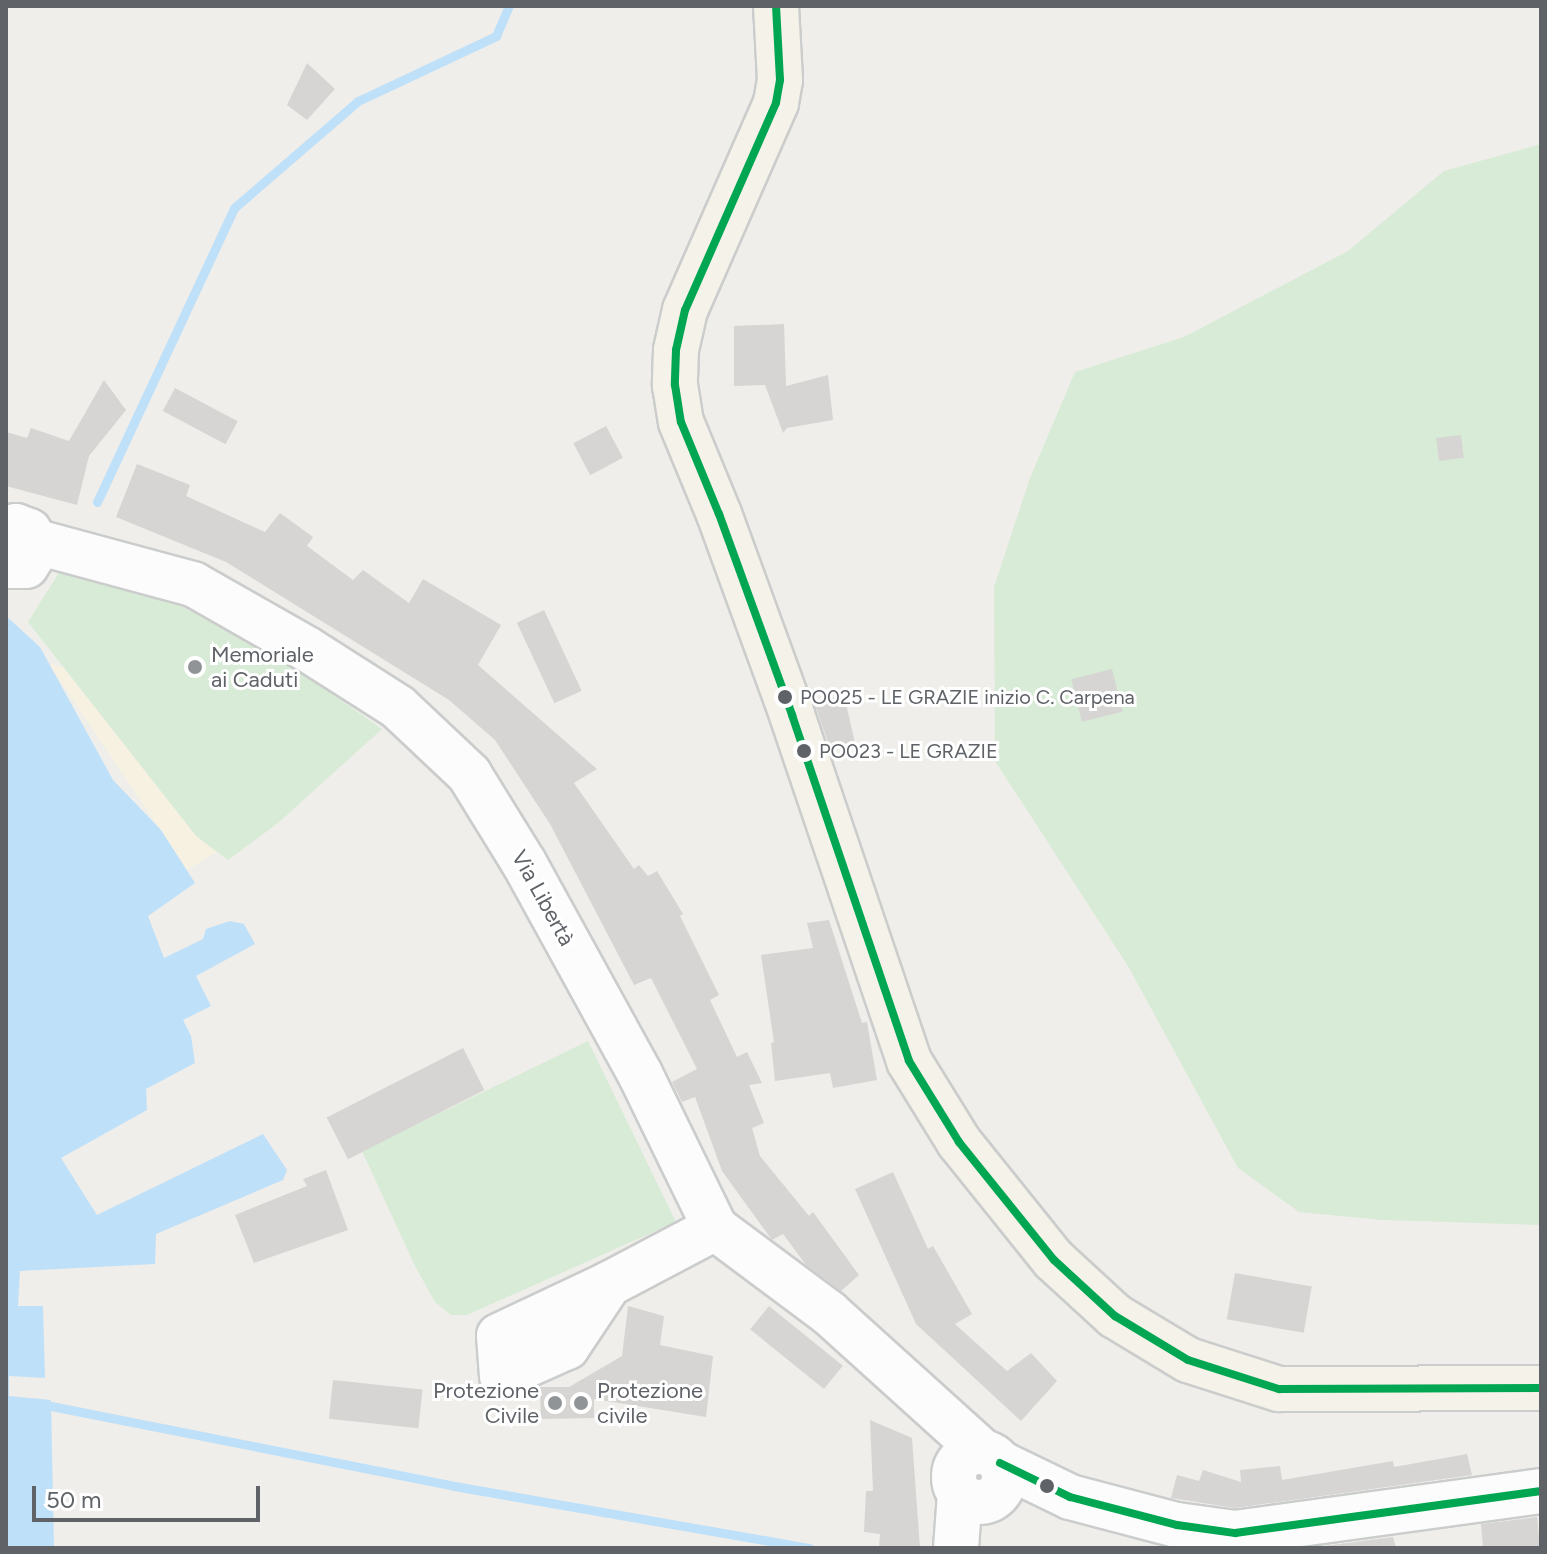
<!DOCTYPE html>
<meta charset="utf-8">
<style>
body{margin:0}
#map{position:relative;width:1547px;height:1554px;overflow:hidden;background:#efeeea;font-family:Figtree,sans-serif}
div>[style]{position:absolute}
.green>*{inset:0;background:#d8ebd6}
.sand>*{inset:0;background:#f6f1e1}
.water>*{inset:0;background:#bfe0f9}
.stream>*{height:9px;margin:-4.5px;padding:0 4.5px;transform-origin:4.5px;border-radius:4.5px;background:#bfe0f9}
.building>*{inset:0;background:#d6d5d3;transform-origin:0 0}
.roads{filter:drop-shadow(2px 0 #cbcccc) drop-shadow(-2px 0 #cbcccc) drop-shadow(0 2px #cbcccc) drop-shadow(0 -2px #cbcccc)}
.minor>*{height:44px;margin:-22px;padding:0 22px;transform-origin:22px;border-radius:22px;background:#fdfcfc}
.minor>.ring{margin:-22px;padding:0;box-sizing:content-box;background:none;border:44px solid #fdfcfc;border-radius:50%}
.major>*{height:44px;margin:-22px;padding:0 22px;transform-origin:22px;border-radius:22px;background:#f4f2e9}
.bus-1>*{height:8px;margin:-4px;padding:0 4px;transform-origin:4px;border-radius:4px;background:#00a651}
.dots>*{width:22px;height:22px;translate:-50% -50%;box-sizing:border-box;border:4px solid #fff;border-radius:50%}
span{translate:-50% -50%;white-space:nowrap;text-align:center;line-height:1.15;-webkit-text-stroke:6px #fff;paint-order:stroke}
.bus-label{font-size:20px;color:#5f6368}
.left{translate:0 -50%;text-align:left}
.poi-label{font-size:22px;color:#5f6368}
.right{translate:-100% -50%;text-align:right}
.street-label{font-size:22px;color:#5f6368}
.frame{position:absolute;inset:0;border:8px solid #5f6368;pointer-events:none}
.scale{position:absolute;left:32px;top:1486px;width:228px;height:36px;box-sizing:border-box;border:4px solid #5f6368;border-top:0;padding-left:10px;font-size:24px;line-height:28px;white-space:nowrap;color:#5f6368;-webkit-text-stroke:6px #fff;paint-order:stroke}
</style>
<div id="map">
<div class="green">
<div style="clip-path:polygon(1541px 144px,1541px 1225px,1383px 1220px,1299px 1212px,1238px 1168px,1128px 966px,995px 761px,994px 587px,1030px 478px,1075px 372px,1184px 337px,1348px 251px,1444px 171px)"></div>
<div style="clip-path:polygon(62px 568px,183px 607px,302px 673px,382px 729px,278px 823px,228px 860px,196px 836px,28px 622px)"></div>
<div style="clip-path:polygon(588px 1041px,676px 1222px,467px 1315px,451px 1315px,435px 1302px,415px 1266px,362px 1151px)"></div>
</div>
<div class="sand">
<div style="clip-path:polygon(49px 664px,63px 667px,196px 836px,217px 852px,187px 870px)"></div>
</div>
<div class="water">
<div style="clip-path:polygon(6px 616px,40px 647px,113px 780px,161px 830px,195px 883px,148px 916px,164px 958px,203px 939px,206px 929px,230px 921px,244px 924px,255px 944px,196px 976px,211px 1006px,183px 1020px,191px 1036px,195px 1063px,146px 1089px,147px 1110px,61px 1158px,97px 1215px,263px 1134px,287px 1170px,283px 1180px,156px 1234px,155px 1264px,20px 1271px,18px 1306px,43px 1306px,45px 1378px,9px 1376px,9px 1396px,51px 1400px,54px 1548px,6px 1548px)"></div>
</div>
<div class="stream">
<div style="left:97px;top:502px;width:324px;rotate:-65deg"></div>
<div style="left:234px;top:208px;width:164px;rotate:-40.8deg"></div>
<div style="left:358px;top:101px;width:153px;rotate:-25.2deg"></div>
<div style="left:496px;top:36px;width:33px;rotate:-67deg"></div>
<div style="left:51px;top:1406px;width:411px;rotate:11.2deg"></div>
<div style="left:454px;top:1486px;width:361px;rotate:9.9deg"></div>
</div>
<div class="building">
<div style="clip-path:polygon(307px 63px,335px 89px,307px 120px,287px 105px)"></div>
<div style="clip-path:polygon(784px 324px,786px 386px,828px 375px,833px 420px,787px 428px,783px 433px,765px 385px,734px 386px,734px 326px)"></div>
<div style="clip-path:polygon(104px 380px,126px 410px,89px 456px,77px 505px,6px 486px,6px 432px,27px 438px,31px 428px,69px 441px)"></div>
<div style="left:175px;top:388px;width:71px;height:26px;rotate:28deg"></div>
<div style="left:606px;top:426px;width:36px;height:37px;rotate:62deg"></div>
<div style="left:1461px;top:435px;width:23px;height:25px;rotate:83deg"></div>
<div style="clip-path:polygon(137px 464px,190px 485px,186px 496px,265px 532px,280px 513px,313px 537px,307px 546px,353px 580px,363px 570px,409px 603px,423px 579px,501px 625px,478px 665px,597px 769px,574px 783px,634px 869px,639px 865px,648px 876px,657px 871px,683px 914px,680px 916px,719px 995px,710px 1000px,737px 1057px,747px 1052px,762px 1083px,749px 1085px,764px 1123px,752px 1128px,760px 1156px,809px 1216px,813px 1212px,859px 1275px,841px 1291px,806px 1265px,783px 1234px,772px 1240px,722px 1171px,695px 1097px,682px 1102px,672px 1082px,697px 1069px,651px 978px,634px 985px,550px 824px,495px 740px,449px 700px,226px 562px,116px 517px)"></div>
<div style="left:544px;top:610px;width:89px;height:30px;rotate:65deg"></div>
<div style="left:1112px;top:669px;width:44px;height:42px;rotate:76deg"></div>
<div style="clip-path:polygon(844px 695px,855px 743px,830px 748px,814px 702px)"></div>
<div style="clip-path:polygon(829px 920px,862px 1023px,867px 1022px,877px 1080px,833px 1088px,830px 1073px,775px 1081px,771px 1043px,774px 1042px,761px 955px,813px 948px,807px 923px)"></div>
<div style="left:463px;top:1048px;width:47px;height:153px;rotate:63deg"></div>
<div style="clip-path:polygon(326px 1170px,348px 1230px,254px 1263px,235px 1215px,307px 1186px,303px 1179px)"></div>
<div style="clip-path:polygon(893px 1172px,928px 1249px,933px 1246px,972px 1314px,955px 1324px,1007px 1371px,1031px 1353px,1057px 1381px,1021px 1421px,916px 1324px,855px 1189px)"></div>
<div style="left:1235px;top:1273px;width:78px;height:47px;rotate:10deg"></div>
<div style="clip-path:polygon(628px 1306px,664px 1316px,660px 1345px,713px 1356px,706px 1417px,594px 1399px,594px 1418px,541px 1419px,540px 1387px,569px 1387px,622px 1356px)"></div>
<div style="left:769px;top:1306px;width:95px;height:30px;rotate:39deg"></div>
<div style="left:333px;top:1380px;width:90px;height:39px;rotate:6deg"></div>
<div style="clip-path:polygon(870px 1420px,912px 1438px,920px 1548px,879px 1548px,880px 1534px,864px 1532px,866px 1491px,873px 1491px)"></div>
<div style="clip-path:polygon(1467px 1454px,1472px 1475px,1235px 1508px,1171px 1498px,1177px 1475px,1199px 1481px,1203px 1470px,1241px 1482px,1240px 1470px,1280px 1466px,1282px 1480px,1393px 1461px,1394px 1467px)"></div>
<div style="clip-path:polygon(1537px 1517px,1540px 1548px,1483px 1548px,1481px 1524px)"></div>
<div style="clip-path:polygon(1393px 1537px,1396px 1548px,1324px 1546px)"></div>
</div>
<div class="roads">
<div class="minor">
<div style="left:6px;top:528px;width:10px;rotate:-11deg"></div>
<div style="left:16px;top:526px;width:14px;rotate:21deg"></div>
<div style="left:29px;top:531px;width:20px;rotate:66deg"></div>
<div style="left:37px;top:549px;width:20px;rotate:123deg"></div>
<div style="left:26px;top:566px;width:20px;rotate:180deg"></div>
<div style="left:37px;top:542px;width:162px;rotate:15.1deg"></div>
<div style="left:193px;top:584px;width:131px;rotate:29.7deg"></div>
<div style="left:307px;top:649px;width:108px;rotate:32.5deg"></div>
<div style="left:398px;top:707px;width:98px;rotate:43.3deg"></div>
<div style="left:469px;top:774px;width:105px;rotate:58.3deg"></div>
<div style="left:524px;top:863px;width:241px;rotate:61.2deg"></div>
<div style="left:640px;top:1074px;width:171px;rotate:64deg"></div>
<div style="left:715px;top:1228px;width:142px;rotate:36.7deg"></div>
<div style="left:829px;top:1313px;width:207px;rotate:42.1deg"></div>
<div style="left:609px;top:1284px;width:76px;rotate:123.7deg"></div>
<div style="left:567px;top:1347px;width:71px;rotate:156deg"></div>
<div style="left:502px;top:1376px;width:40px;rotate:-94.3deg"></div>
<div style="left:499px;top:1336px;width:122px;rotate:-25.3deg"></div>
<div style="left:609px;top:1284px;width:120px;rotate:-27.8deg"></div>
<div class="ring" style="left:954px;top:1452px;width:6px;height:6px"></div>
<div style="left:1000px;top:1463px;width:78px;rotate:25.9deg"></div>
<div style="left:1070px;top:1497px;width:111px;rotate:14.7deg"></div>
<div style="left:1177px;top:1525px;width:59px;rotate:7.9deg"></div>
<div style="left:1235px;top:1533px;width:309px;rotate:-7.8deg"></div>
<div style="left:956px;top:1548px;width:54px;rotate:-85.8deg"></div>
</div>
<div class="major">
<div style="left:776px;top:6px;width:74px;rotate:86.9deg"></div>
<div style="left:780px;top:80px;width:23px;rotate:100deg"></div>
<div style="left:776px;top:103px;width:226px;rotate:113.7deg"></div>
<div style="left:685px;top:310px;width:41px;rotate:102.7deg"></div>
<div style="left:676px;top:350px;width:35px;rotate:92deg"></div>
<div style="left:675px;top:385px;width:37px;rotate:81deg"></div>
<div style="left:681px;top:422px;width:100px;rotate:67.6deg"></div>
<div style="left:719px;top:514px;width:214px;rotate:70deg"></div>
<div style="left:792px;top:715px;width:365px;rotate:71.3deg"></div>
<div style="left:909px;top:1061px;width:95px;rotate:58.3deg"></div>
<div style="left:959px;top:1142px;width:151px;rotate:51.2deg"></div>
<div style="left:1054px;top:1260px;width:83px;rotate:42.6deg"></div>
<div style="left:1115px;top:1316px;width:85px;rotate:31.1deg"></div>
<div style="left:1188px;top:1360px;width:96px;rotate:17.7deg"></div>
<div style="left:1279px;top:1389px;width:262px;rotate:-0.2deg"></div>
</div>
</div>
<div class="bus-1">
<div style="left:776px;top:6px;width:74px;rotate:86.9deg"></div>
<div style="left:780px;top:80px;width:23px;rotate:100deg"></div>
<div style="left:776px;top:103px;width:226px;rotate:113.7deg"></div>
<div style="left:685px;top:310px;width:41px;rotate:102.7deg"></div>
<div style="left:676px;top:350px;width:35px;rotate:92deg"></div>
<div style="left:675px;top:385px;width:37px;rotate:81deg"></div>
<div style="left:681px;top:422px;width:100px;rotate:67.6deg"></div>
<div style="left:719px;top:514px;width:214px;rotate:70deg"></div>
<div style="left:792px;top:715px;width:365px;rotate:71.3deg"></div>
<div style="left:909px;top:1061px;width:95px;rotate:58.3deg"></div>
<div style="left:959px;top:1142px;width:151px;rotate:51.2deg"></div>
<div style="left:1054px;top:1260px;width:83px;rotate:42.6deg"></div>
<div style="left:1115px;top:1316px;width:85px;rotate:31.1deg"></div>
<div style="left:1188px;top:1360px;width:96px;rotate:17.7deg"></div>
<div style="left:1279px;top:1389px;width:262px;rotate:-0.2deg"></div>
<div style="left:1000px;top:1463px;width:78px;rotate:25.9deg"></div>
<div style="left:1070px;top:1497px;width:111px;rotate:14.7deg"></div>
<div style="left:1177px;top:1525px;width:59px;rotate:7.9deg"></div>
<div style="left:1235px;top:1533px;width:309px;rotate:-7.8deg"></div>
</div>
<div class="dots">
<div style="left:195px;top:667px;background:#919496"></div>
<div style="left:785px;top:697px;background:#5f6368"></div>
<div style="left:804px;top:751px;background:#5f6368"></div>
<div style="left:555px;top:1403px;background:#919496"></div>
<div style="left:581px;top:1403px;background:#919496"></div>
<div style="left:1047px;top:1486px;background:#5f6368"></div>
</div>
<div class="bus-label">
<span class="left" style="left:800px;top:697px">PO025 - LE GRAZIE inizio C. Carpena</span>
<span class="left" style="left:819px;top:751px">PO023 - LE GRAZIE</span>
</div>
<div class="poi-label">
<span class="left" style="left:211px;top:667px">Memoriale<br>ai Caduti</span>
<span class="right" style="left:539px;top:1403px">Protezione<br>Civile</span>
<span class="left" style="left:597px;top:1403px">Protezione<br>civile</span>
</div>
<div class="street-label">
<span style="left:543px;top:898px;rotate:61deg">Via Libertà</span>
</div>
<div class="frame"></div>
<div class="scale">50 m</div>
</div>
